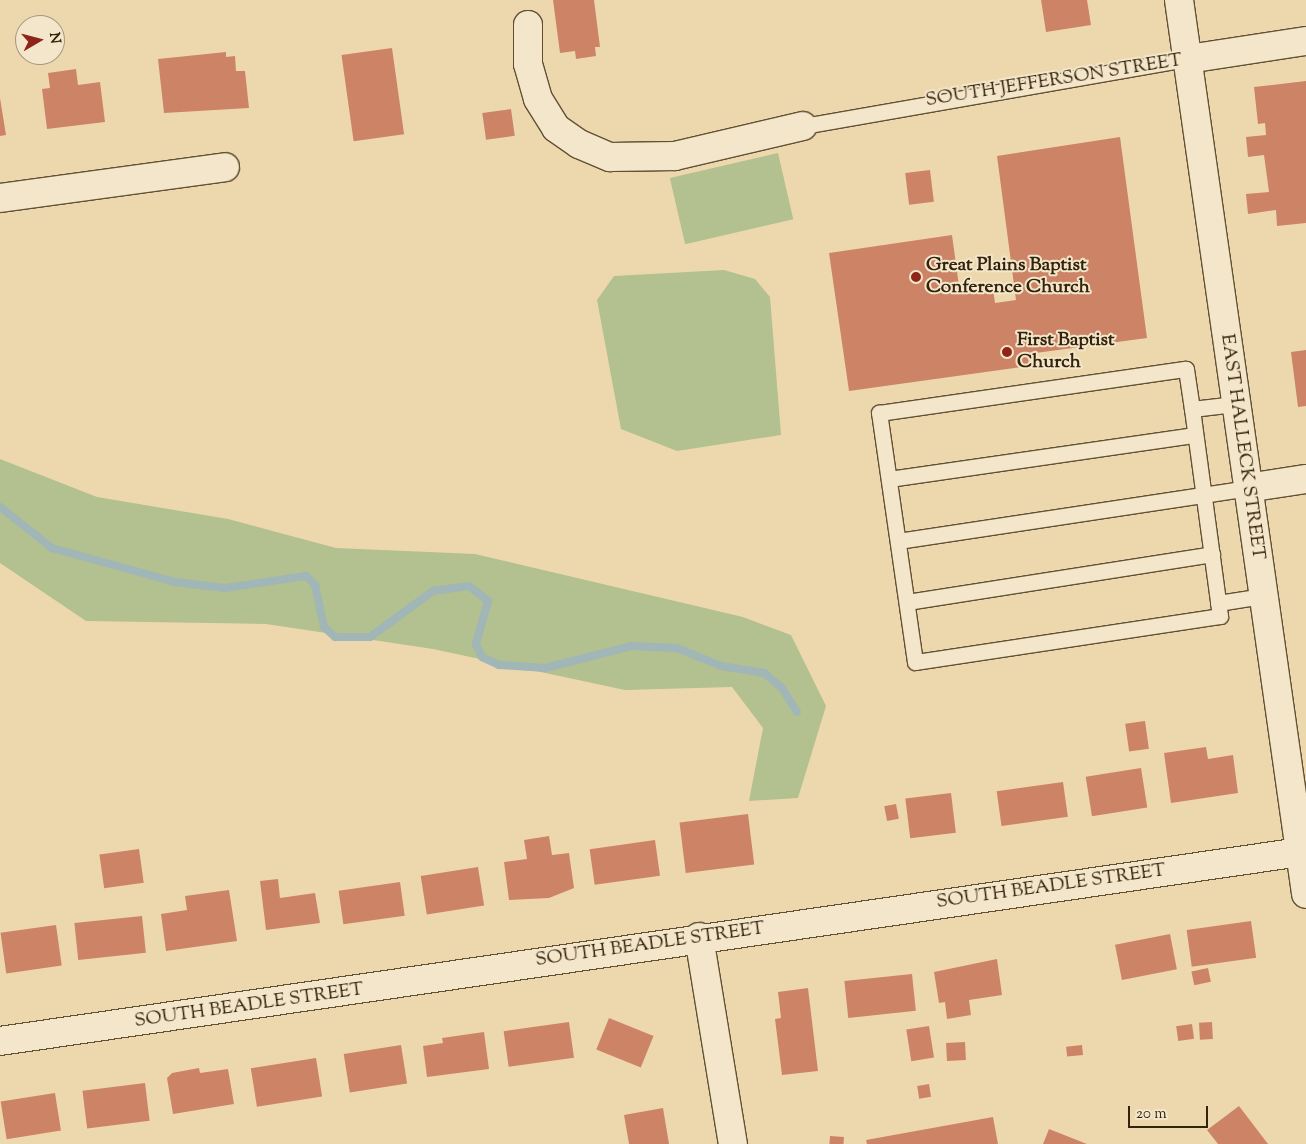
<!DOCTYPE html>
<style>
body{margin:0}
#map{position:relative;width:1306px;height:1144px;overflow:hidden;background:#edd8ae;font-family:"Sorts Mill Goudy",serif}
div>[style]{position:absolute}
.green>*{inset:0;background:#b3c08f;transform-origin:0 0}
.stream>*{height:8px;margin:-4px;padding:0 4px;transform-origin:4px;border-radius:4px;background:#a0b6b7}
.building>*{inset:0;background:#cd8466;transform-origin:0 0}
.roads{filter:drop-shadow(1px 0 #625034) drop-shadow(-1px 0 #625034) drop-shadow(0 1px #625034) drop-shadow(0 -1px #625034)}
.lane>*{height:15px;margin:-7.5px;padding:0 7.5px;transform-origin:7.5px;border-radius:7.5px;background:#f3e6ca}
.street>*{height:28px;margin:-14px;padding:0 14px;transform-origin:14px;border-radius:14px;background:#f3e6ca}
.dots>*{width:14px;height:14px;translate:-50% -50%;box-sizing:border-box;border:2px solid #f3e6ca;border-radius:50%}
span{translate:-50% -50%;white-space:nowrap;text-align:center;line-height:1.15;-webkit-text-stroke:4px #f3e6ca;paint-order:stroke}
.street-label{font-size:19px;color:#33230c}
.poi-label{font-size:19px;color:#33230c;font-weight:700}
.left{translate:0 -50%;text-align:left}
.north{position:absolute;left:15px;top:15px;width:50px;height:50px;box-sizing:border-box;background:#f3e6ca;border:1px solid #a6987e;border-radius:50%;rotate:82deg;font-size:14px;font-weight:700;line-height:20px;text-align:center;color:#33230c}
.north::after{content:'';display:block;margin:auto;width:18px;height:22px;background:#8f2418;clip-path:polygon(50% 0,100% 100%,50% 72%,0 100%)}
.scale{position:absolute;left:1128px;top:1106px;width:80px;height:22px;box-sizing:border-box;border:2px solid #33230c;border-top:0;padding-left:6px;font-size:15px;line-height:18px;white-space:nowrap;color:#33230c;-webkit-text-stroke:4px #f3e6ca;paint-order:stroke}
</style>
<div id="map">
<div class="green">
<div style="left:778px;top:153px;width:68px;height:111px;rotate:77deg"></div>
<div style="clip-path:polygon(724px 270px,755px 279px,770px 297px,781px 435px,677px 451px,621px 429px,597px 300px,614px 276px)"></div>
<div style="clip-path:polygon(0 459px,97px 497px,228px 519px,336px 548px,475px 554px,743px 617px,791px 635px,826px 706px,798px 798px,749px 801px,763px 728px,732px 687px,625px 690px,433px 649px,266px 624px,86px 621px,0 563px)"></div>
</div>
<div class="stream">
<div style="left:0;top:507px;width:66px;rotate:38.3deg"></div>
<div style="left:52px;top:548px;width:128px;rotate:15.5deg"></div>
<div style="left:175px;top:582px;width:50px;rotate:6.8deg"></div>
<div style="left:225px;top:588px;width:82px;rotate:-8.4deg"></div>
<div style="left:306px;top:576px;width:13px;rotate:45deg"></div>
<div style="left:315px;top:585px;width:43px;rotate:77.9deg"></div>
<div style="left:324px;top:627px;width:15px;rotate:42deg"></div>
<div style="left:335px;top:637px;width:35px"></div>
<div style="left:370px;top:637px;width:78px;rotate:-36.1deg"></div>
<div style="left:433px;top:591px;width:36px;rotate:-8deg"></div>
<div style="left:469px;top:586px;width:24px;rotate:38deg"></div>
<div style="left:488px;top:601px;width:45px;rotate:105.6deg"></div>
<div style="left:476px;top:644px;width:14px;rotate:65deg"></div>
<div style="left:482px;top:657px;width:19px;rotate:25deg"></div>
<div style="left:499px;top:665px;width:46px;rotate:3.7deg"></div>
<div style="left:545px;top:668px;width:89px;rotate:-14.3deg"></div>
<div style="left:631px;top:646px;width:46px;rotate:2.5deg"></div>
<div style="left:677px;top:648px;width:48px;rotate:22.2deg"></div>
<div style="left:721px;top:666px;width:44px;rotate:9.2deg"></div>
<div style="left:764px;top:673px;width:23px;rotate:40deg"></div>
<div style="left:782px;top:688px;width:28px;rotate:58deg"></div>
</div>
<div class="building">
<div style="clip-path:polygon(553px 0,594px 0,600px 47px,595px 47px,596px 56px,576px 59px,575px 51px,560px 53px)"></div>
<div style="clip-path:polygon(1041px 0,1087px 0,1091px 25px,1046px 32px)"></div>
<div style="left:392px;top:48px;width:87px;height:51px;rotate:82deg"></div>
<div style="clip-path:polygon(226px 52px,226px 57px,235px 56px,236px 71px,245px 71px,249px 108px,164px 113px,158px 59px)"></div>
<div style="clip-path:polygon(76px 69px,78px 85px,100px 82px,105px 122px,47px 129px,42px 89px,50px 88px,48px 73px)"></div>
<div style="clip-path:polygon(1306px 81px,1306px 223px,1277px 226px,1276px 210px,1248px 214px,1246px 194px,1269px 192px,1264px 155px,1248px 157px,1246px 137px,1266px 135px,1265px 123px,1258px 124px,1254px 87px)"></div>
<div style="clip-path:polygon(0 98px,6px 135px,0 136px)"></div>
<div style="left:511px;top:109px;width:27px;height:29px;rotate:82deg"></div>
<div style="clip-path:polygon(1120px 137px,1147px 338px,1028px 354px,1029px 366px,849px 391px,829px 253px,952px 235px,959px 286px,992px 282px,995px 303px,1016px 300px,997px 156px)"></div>
<div style="left:930px;top:170px;width:32px;height:25px;rotate:83deg"></div>
<div style="clip-path:polygon(1306px 350px,1306px 406px,1298px 407px,1291px 352px)"></div>
<div style="left:1145px;top:721px;width:28px;height:20px;rotate:82deg"></div>
<div style="clip-path:polygon(1206px 747px,1208px 759px,1233px 755px,1238px 793px,1171px 803px,1164px 753px)"></div>
<div style="left:1141px;top:768px;width:40px;height:56px;rotate:81deg"></div>
<div style="left:1063px;top:782px;width:35px;height:67px;rotate:82deg"></div>
<div style="left:951px;top:793px;width:40px;height:46px;rotate:83deg"></div>
<div style="left:896px;top:804px;width:15px;height:12px;rotate:79deg"></div>
<div style="left:748px;top:814px;width:51px;height:69px;rotate:83deg"></div>
<div style="clip-path:polygon(549px 836px,552px 855px,569px 853px,574px 888px,549px 898px,509px 900px,504px 862px,527px 859px,524px 840px)"></div>
<div style="left:655px;top:840px;width:36px;height:66px;rotate:82deg"></div>
<div style="left:139px;top:849px;width:34px;height:40px;rotate:82deg"></div>
<div style="left:478px;top:867px;width:39px;height:58px;rotate:81deg"></div>
<div style="clip-path:polygon(278px 879px,280px 898px,315px 893px,320px 923px,266px 930px,260px 881px)"></div>
<div style="left:400px;top:882px;width:34px;height:62px;rotate:82deg"></div>
<div style="clip-path:polygon(229px 890px,237px 941px,166px 951px,161px 914px,187px 910px,185px 896px)"></div>
<div style="left:142px;top:916px;width:37px;height:68px;rotate:84deg"></div>
<div style="left:1251px;top:921px;width:37px;height:65px;rotate:82deg"></div>
<div style="left:56px;top:925px;width:41px;height:56px;rotate:82deg"></div>
<div style="left:1170px;top:934px;width:36px;height:56px;rotate:79deg"></div>
<div style="clip-path:polygon(997px 959px,1002px 995px,969px 1000px,971px 1015px,947px 1019px,945px 1002px,939px 1003px,934px 972px)"></div>
<div style="left:1208px;top:968px;width:14px;height:17px;rotate:78deg"></div>
<div style="left:912px;top:974px;width:37px;height:68px;rotate:84deg"></div>
<div style="clip-path:polygon(808px 988px,818px 1071px,782px 1075px,775px 1019px,781px 1018px,778px 992px)"></div>
<div style="left:609px;top:1018px;width:48px;height:34px;rotate:22deg"></div>
<div style="left:569px;top:1022px;width:36px;height:66px;rotate:82deg"></div>
<div style="left:1212px;top:1022px;width:17px;height:13px;rotate:87deg"></div>
<div style="left:1192px;top:1024px;width:15px;height:16px;rotate:82deg"></div>
<div style="left:929px;top:1026px;width:32px;height:23px;rotate:81deg"></div>
<div style="clip-path:polygon(484px 1032px,489px 1069px,427px 1077px,423px 1046px,443px 1043px,442px 1038px)"></div>
<div style="left:965px;top:1042px;width:18px;height:19px;rotate:87deg"></div>
<div style="left:401px;top:1045px;width:39px;height:58px;rotate:81deg"></div>
<div style="left:1082px;top:1045px;width:10px;height:16px;rotate:84deg"></div>
<div style="left:316px;top:1058px;width:39px;height:66px;rotate:81deg"></div>
<div style="clip-path:polygon(199px 1068px,200px 1073px,228px 1069px,234px 1104px,173px 1114px,167px 1078px,172px 1073px)"></div>
<div style="left:145px;top:1083px;width:38px;height:63px;rotate:83deg"></div>
<div style="left:929px;top:1084px;width:13px;height:12px;rotate:81deg"></div>
<div style="left:55px;top:1093px;width:38px;height:55px;rotate:81deg"></div>
<div style="clip-path:polygon(1239px 1106px,1268px 1144px,1218px 1144px,1207px 1130px)"></div>
<div style="clip-path:polygon(663px 1108px,669px 1144px,629px 1144px,624px 1115px)"></div>
<div style="clip-path:polygon(993px 1117px,998px 1144px,867px 1144px,866px 1140px)"></div>
<div style="clip-path:polygon(1049px 1129px,1087px 1144px,1043px 1144px)"></div>
<div style="left:830px;top:1136px;width:14px;height:8px;rotate:4deg"></div>
</div>
<div class="roads">
<div class="lane">
<div style="left:803px;top:126px;width:391px;rotate:-9.9deg"></div>
<div style="left:1192px;top:409px;width:209px;rotate:82.3deg"></div>
<div style="left:1220px;top:616px;width:308px;rotate:171.4deg"></div>
<div style="left:915px;top:662px;width:252px;rotate:-98.2deg"></div>
<div style="left:879px;top:413px;width:310px;rotate:-8.2deg"></div>
<div style="left:1186px;top:369px;width:40px;rotate:81.5deg"></div>
<div style="left:1192px;top:409px;width:43px;rotate:-6.6deg"></div>
<div style="left:889px;top:479px;width:309px;rotate:-8.2deg"></div>
<div style="left:898px;top:541px;width:353px;rotate:-8.6deg"></div>
<div style="left:907px;top:602px;width:309px;rotate:-8.9deg"></div>
<div style="left:1218px;top:603px;width:46px;rotate:-8.8deg"></div>
</div>
<div class="street">
<div style="left:1179px;top:0;width:903px;rotate:81.91deg"></div>
<div style="left:528px;top:25px;width:39px;rotate:90deg"></div>
<div style="left:528px;top:64px;width:36px;rotate:74deg"></div>
<div style="left:538px;top:99px;width:34px;rotate:58deg"></div>
<div style="left:556px;top:128px;width:28px;rotate:35deg"></div>
<div style="left:579px;top:144px;width:34px;rotate:23deg"></div>
<div style="left:610px;top:157px;width:65px;rotate:-0.9deg"></div>
<div style="left:675px;top:156px;width:131px;rotate:-13.2deg"></div>
<div style="left:1188px;top:59px;width:119px;rotate:-8.7deg"></div>
<div style="left:0;top:198px;width:227px;rotate:-7.8deg"></div>
<div style="left:1247px;top:488px;width:60px;rotate:-8.7deg"></div>
<div style="left:699px;top:937px;width:210px;rotate:80.7deg"></div>
<div style="left:0;top:1041px;width:1314px;rotate:-8.27deg"></div>
</div>
</div>
<div class="dots">
<div style="left:916px;top:277px;background:#8f2418"></div>
<div style="left:1007px;top:352px;background:#8f2418"></div>
</div>
<div class="street-label">
<span style="left:1054px;top:81px;rotate:-9deg">SOUTH JEFFERSON STREET</span>
<span style="left:1242px;top:447px;rotate:82deg">EAST HALLECK STREET</span>
<span style="left:1051px;top:887px;rotate:-8deg">SOUTH BEADLE STREET</span>
<span style="left:650px;top:945px;rotate:-8deg">SOUTH BEADLE STREET</span>
<span style="left:249px;top:1006px;rotate:-8deg">SOUTH BEADLE STREET</span>
</div>
<div class="poi-label">
<span class="left" style="left:926px;top:277px">Great Plains Baptist<br>Conference Church</span>
<span class="left" style="left:1017px;top:352px">First Baptist<br>Church</span>
</div>
<div class="north">N</div>
<div class="scale">20 m</div>
</div>
